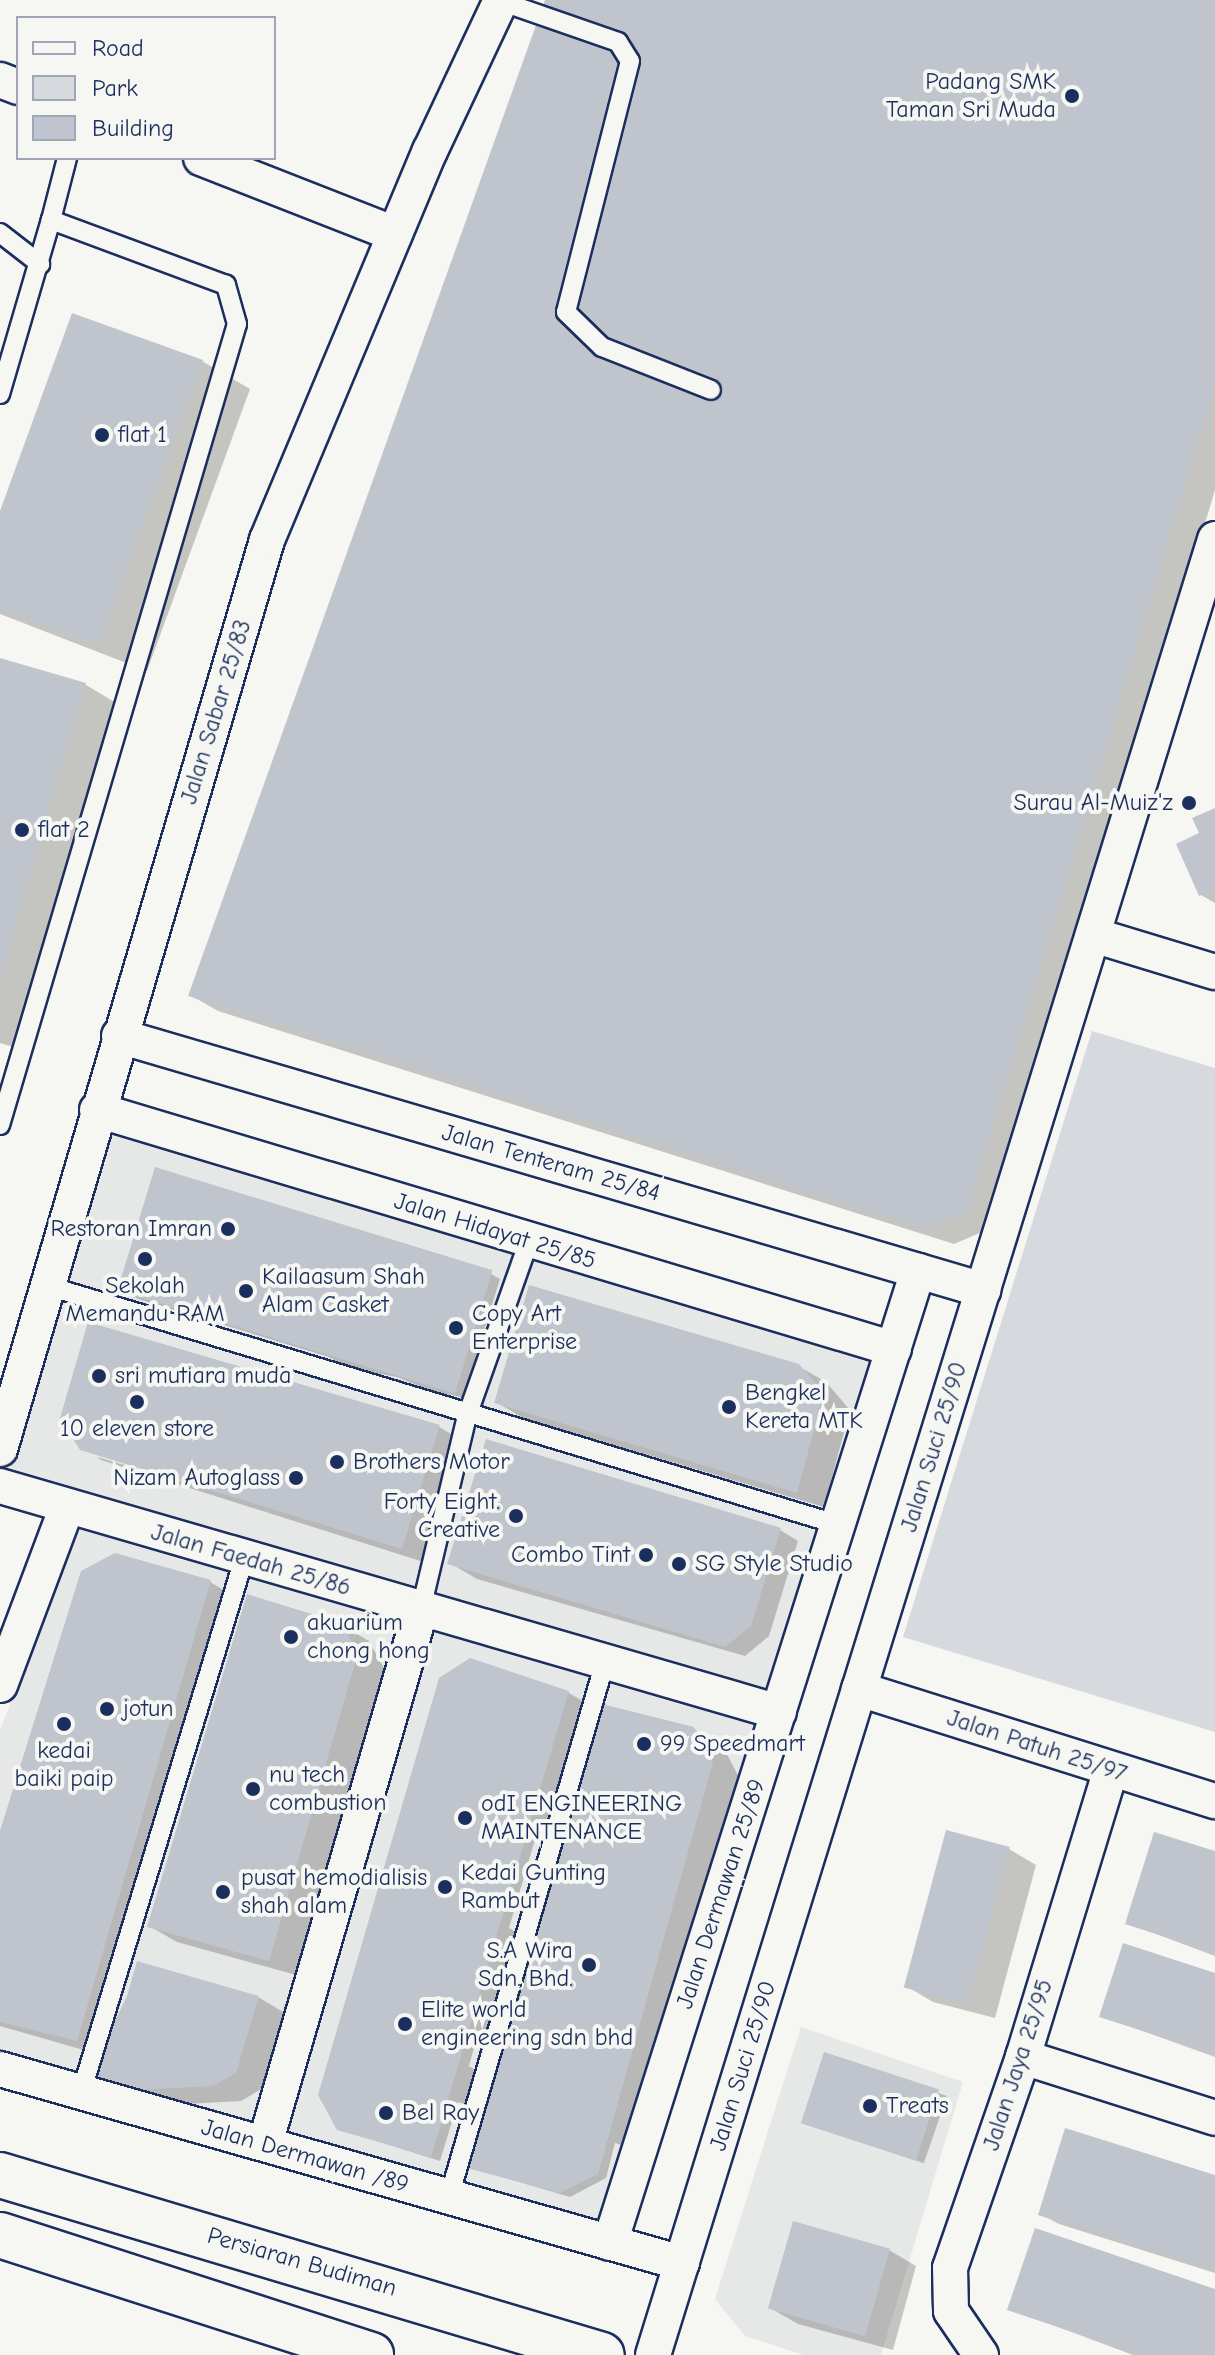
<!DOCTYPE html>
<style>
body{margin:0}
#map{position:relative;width:1215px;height:2355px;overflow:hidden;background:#f6f6f2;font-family:"Comic Neue",sans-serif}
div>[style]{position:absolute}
.built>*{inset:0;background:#e6e7e7}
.green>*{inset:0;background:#d6d9dd}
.shadow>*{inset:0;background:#0003;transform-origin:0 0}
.building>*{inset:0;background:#c0c4cd;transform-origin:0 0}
.roads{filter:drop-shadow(2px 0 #1b2f5e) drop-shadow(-2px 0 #1b2f5e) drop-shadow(0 2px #1b2f5e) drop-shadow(0 -2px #1b2f5e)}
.lane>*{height:18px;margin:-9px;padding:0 9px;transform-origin:9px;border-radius:9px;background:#f6f6f2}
.street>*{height:34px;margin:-17px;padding:0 17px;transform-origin:17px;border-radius:17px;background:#f6f6f2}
.secondary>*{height:44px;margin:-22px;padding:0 22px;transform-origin:22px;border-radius:22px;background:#f6f6f2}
.dots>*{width:22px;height:22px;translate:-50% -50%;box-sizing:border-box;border:4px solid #f6f6f2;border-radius:50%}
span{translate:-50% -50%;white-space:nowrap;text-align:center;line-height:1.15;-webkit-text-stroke:8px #f6f6f2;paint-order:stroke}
.poi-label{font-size:24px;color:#1b2f5e}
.right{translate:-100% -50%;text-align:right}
.left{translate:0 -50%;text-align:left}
.street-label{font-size:24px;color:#1b2f5e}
.legend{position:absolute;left:16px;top:16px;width:260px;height:144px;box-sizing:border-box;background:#f6f6f2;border:2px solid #9ea6b7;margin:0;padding:10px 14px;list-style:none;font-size:24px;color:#1b2f5e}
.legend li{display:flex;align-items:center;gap:16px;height:40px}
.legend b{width:40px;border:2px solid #9ea6b7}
</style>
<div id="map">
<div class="built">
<div style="clip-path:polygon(107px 1128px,876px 1359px,601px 2226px,0 2051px,0 1730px,89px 1500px,9px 1472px)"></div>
<div style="clip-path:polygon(801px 2027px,963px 2082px,881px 2355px,804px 2355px,745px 2336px,715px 2299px)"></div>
</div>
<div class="green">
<div style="clip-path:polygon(1092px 1031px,1215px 1068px,1215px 1732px,903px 1637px)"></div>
</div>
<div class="shadow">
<div style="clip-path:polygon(546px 0,1215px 0,1215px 490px,994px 1227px,954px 1244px,218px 1011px,190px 995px)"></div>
<div style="clip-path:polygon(202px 361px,250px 389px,147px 671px,0 614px,0 517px)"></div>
<div style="clip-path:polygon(0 661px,86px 685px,133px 713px,33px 1053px,0 1043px)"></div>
<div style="clip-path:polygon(1215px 810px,1215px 903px,1201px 895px)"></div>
<div style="clip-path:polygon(491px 1274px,500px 1279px,463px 1398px,449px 1394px,448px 1398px,397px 1377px,348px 1368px,329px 1357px,138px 1299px,119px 1289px)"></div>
<div style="clip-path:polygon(798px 1366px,826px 1382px,850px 1410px,824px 1507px,523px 1418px,496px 1402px)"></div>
<div style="clip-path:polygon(274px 1377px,439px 1427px,467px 1443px,430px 1564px,101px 1460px,97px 1457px,245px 1500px,82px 1448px)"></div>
<div style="clip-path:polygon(780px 1530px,798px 1541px,769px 1636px,745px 1656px,477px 1579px,450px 1563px)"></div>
<div style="clip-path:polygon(210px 1582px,237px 1598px,116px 2018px,258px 1997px,285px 2013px,263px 2088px,241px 2101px,111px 2108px,101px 2055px,0 2026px,0 1836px)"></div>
<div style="clip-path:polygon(341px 1625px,369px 1641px,385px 1670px,296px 1975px,177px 1942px,149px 1926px)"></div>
<div style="clip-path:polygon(evenodd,470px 1660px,569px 1693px,598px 1710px,693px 1729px,722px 1745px,740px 1779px,635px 2149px,615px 2143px,606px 2178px,570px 2197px,465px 2166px,498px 2039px,478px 2033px,469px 2066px,487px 2077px,478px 2108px,458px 2102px,440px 2161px,339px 2129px,470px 1660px,539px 1826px,562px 1833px,531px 1941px,509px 1928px,539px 1826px)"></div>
<div style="clip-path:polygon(1009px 1849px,1036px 1865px,995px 2018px,933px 2002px,906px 1986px)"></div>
<div style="clip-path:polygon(1215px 1853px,1215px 1956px,1127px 1923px)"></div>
<div style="clip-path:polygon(1215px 1975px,1215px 2057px,1101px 2016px)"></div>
<div style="left:825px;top:2054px;width:129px;height:71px;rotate:19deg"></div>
<div style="clip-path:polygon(1215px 2177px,1215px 2273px,1059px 2224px,1040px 2214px)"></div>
<div style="clip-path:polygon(889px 2250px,916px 2266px,893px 2350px,798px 2324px,770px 2308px)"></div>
<div style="clip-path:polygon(1215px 2291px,1215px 2355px,1133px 2355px,1010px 2309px)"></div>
</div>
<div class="building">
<div style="clip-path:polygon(545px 0,1215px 0,1215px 384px,967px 1212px,925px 1229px,188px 996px)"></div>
<div style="clip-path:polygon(72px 313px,203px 360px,99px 645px,0 610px,0 511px)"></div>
<div style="clip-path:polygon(0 658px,86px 683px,1px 974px,0 974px)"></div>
<div style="clip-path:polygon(1215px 808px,1215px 889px,1199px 896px,1176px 844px,1199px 833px,1192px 818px)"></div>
<div style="left:155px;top:1167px;width:353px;height:129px;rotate:17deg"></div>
<div style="clip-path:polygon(529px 1285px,799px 1364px,824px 1393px,797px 1493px,494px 1403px)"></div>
<div style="clip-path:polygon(88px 1322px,440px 1425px,402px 1549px,80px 1450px,60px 1418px)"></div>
<div style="clip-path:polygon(486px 1439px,781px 1528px,751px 1626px,725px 1647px,447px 1564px)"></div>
<div style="clip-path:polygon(115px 1553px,211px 1580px,77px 2041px,0 2022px,0 1831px,81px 1571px)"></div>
<div style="clip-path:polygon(247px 1594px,341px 1623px,358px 1653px,269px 1961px,147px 1927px)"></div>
<div style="clip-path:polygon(470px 1658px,569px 1691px,431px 2157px,337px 2130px,318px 2095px,439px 1678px)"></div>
<div style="clip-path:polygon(598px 1703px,694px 1727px,713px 1762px,598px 2174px,560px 2193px,463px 2167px)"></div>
<div style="left:946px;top:1830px;width:66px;height:163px;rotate:15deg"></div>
<div style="clip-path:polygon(1154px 1832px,1215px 1851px,1215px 1953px,1125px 1924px)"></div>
<div style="clip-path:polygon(1123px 1943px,1215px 1973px,1215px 2054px,1099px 2017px)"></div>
<div style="clip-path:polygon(137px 1961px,259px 1996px,236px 2073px,213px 2086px,81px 2093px,127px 1996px)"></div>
<div style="left:824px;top:2052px;width:121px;height:75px;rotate:18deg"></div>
<div style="clip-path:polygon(1065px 2128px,1215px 2175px,1215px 2270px,1038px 2215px)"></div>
<div style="left:793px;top:2221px;width:101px;height:91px;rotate:16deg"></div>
<div style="clip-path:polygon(1035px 2228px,1215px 2289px,1215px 2355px,1141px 2355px,1007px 2310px)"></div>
</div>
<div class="roads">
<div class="lane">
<div style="left:500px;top:1px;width:125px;rotate:19.2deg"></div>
<div style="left:618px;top:42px;width:22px;rotate:58deg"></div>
<div style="left:630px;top:61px;width:259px;rotate:104.3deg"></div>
<div style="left:566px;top:312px;width:50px;rotate:44.2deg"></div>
<div style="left:602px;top:347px;width:117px;rotate:21.5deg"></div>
<div style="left:0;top:233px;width:51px;rotate:37.8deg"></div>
<div style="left:0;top:394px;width:181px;rotate:-73.7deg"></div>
<div style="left:0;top:1125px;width:835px;rotate:-73.52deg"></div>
<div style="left:237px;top:324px;width:41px;rotate:-105.8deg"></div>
<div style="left:226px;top:285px;width:187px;rotate:-159.6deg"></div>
<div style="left:51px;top:220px;width:64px;rotate:-75.5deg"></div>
<div style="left:45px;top:1285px;width:826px;rotate:16.81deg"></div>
<div style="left:421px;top:1609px;width:198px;rotate:-76.6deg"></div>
<div style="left:467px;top:1416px;width:186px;rotate:-70.5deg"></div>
<div style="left:81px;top:2093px;width:558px;rotate:-73.03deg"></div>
<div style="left:449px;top:2197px;width:557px;rotate:-73.74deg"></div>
</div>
<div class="street">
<div style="left:0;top:80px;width:19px;rotate:21deg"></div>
<div style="left:201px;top:158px;width:208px;rotate:21.4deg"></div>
<div style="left:1093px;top:935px;width:127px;rotate:16.9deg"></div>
<div style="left:119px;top:1036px;width:901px;rotate:16.38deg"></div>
<div style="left:97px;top:1110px;width:832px;rotate:16.69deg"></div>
<div style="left:0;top:1449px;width:947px;rotate:-73.63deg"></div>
<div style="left:267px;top:540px;width:422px;rotate:-67.3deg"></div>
<div style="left:430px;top:151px;width:167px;rotate:-64.8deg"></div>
<div style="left:0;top:1486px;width:811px;rotate:16.18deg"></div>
<div style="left:0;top:1685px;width:190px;rotate:-69.4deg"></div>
<div style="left:859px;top:1689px;width:373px;rotate:17.5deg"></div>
<div style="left:1023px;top:2057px;width:201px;rotate:17.6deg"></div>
<div style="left:0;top:2069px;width:709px;rotate:15.88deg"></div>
<div style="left:265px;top:2144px;width:557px;rotate:-73.74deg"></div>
<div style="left:610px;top:2243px;width:1020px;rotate:-72.42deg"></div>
<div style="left:653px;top:2355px;width:1901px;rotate:-72.8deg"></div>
<div style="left:981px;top:2355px;width:53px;rotate:-124.3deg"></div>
<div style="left:951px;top:2311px;width:43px;rotate:-91.3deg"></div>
<div style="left:950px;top:2268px;width:223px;rotate:-70.9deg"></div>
<div style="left:1023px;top:2057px;width:301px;rotate:-73deg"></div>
</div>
<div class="secondary">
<div style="left:0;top:2175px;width:628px;rotate:16.65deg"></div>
<div style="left:0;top:2235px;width:390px;rotate:17.9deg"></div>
</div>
</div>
<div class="dots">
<div style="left:1072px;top:96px;background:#1b2f5e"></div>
<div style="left:102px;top:435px;background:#1b2f5e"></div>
<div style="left:1189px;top:803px;background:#1b2f5e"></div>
<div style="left:22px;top:830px;background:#1b2f5e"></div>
<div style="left:228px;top:1229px;background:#1b2f5e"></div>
<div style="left:145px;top:1259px;background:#1b2f5e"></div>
<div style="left:246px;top:1291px;background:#1b2f5e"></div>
<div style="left:456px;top:1328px;background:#1b2f5e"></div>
<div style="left:99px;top:1376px;background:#1b2f5e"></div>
<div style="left:137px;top:1402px;background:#1b2f5e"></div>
<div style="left:729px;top:1407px;background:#1b2f5e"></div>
<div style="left:337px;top:1462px;background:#1b2f5e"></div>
<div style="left:296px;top:1478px;background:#1b2f5e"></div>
<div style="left:516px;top:1516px;background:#1b2f5e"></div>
<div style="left:646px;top:1555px;background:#1b2f5e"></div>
<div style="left:679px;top:1564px;background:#1b2f5e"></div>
<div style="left:291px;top:1637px;background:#1b2f5e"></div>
<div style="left:107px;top:1709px;background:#1b2f5e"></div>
<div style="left:64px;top:1724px;background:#1b2f5e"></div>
<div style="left:644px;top:1744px;background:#1b2f5e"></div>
<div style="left:253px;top:1789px;background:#1b2f5e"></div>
<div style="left:465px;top:1818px;background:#1b2f5e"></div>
<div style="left:445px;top:1887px;background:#1b2f5e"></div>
<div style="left:223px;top:1892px;background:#1b2f5e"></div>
<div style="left:589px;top:1965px;background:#1b2f5e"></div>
<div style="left:405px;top:2024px;background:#1b2f5e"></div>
<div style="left:870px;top:2106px;background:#1b2f5e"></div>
<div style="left:386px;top:2113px;background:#1b2f5e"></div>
</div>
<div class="poi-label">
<span class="right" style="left:1056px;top:96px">Padang SMK<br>Taman Sri Muda</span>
<span class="left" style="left:118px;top:435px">flat 1</span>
<span class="right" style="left:1173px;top:803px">Surau Al-Muiz'z</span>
<span class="left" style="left:38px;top:830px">flat 2</span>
<span class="right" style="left:212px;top:1229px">Restoran Imran</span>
<span class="left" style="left:262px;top:1291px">Kailaasum Shah<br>Alam Casket</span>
<span style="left:145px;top:1300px">Sekolah<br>Memandu RAM</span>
<span class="left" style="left:472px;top:1328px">Copy Art<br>Enterprise</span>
<span class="left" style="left:115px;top:1376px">sri mutiara muda</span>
<span class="left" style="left:745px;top:1407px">Bengkel<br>Kereta MTK</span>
<span style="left:137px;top:1429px">10 eleven store</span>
<span class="left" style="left:353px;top:1462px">Brothers Motor</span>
<span class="right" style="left:280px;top:1478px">Nizam Autoglass</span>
<span class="right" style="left:500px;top:1516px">Forty Eight.<br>Creative</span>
<span class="right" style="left:630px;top:1555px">Combo Tint</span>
<span class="left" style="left:695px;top:1564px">SG Style Studio</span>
<span class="left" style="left:307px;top:1637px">akuarium<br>chong hong</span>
<span class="left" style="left:123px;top:1709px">jotun</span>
<span class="left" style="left:660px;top:1744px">99 Speedmart</span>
<span style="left:64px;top:1765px">kedai<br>baiki paip</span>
<span class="left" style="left:269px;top:1789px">nu tech<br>combustion</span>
<span class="left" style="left:481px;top:1818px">odI ENGINEERING<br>MAINTENANCE</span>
<span class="left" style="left:461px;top:1887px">Kedai Gunting<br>Rambut</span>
<span class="left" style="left:241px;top:1892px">pusat hemodialisis<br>shah alam</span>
<span class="right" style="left:573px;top:1965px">S.A Wira<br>Sdn. Bhd.</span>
<span class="left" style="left:421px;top:2024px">Elite world<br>engineering sdn bhd</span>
<span class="left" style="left:886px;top:2106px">Treats</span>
<span class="left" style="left:402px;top:2113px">Bel Ray</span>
</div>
<div class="street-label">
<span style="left:216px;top:712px;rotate:-73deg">Jalan Sabar 25/83</span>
<span style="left:551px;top:1163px;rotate:16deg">Jalan Tenteram 25/84</span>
<span style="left:495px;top:1231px;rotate:17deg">Jalan Hidayat 25/85</span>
<span style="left:934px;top:1447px;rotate:-73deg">Jalan Suci 25/90</span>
<span style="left:251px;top:1560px;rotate:16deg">Jalan Faedah 25/86</span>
<span style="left:1037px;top:1746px;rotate:18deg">Jalan Patuh 25/97</span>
<span style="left:721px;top:1894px;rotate:-72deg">Jalan Dermawan 25/89</span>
<span style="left:1018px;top:2065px;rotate:-72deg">Jalan Jaya 25/95</span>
<span style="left:743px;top:2066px;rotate:-73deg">Jalan Suci 25/90</span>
<span style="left:305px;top:2156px;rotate:16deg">Jalan Dermawan /89</span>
<span style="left:302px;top:2262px;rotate:16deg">Persiaran Budiman</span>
</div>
<ul class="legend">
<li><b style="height:10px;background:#f6f6f2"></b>Road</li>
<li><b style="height:22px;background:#d6d9dd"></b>Park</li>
<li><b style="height:22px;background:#c0c4cd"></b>Building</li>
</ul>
</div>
